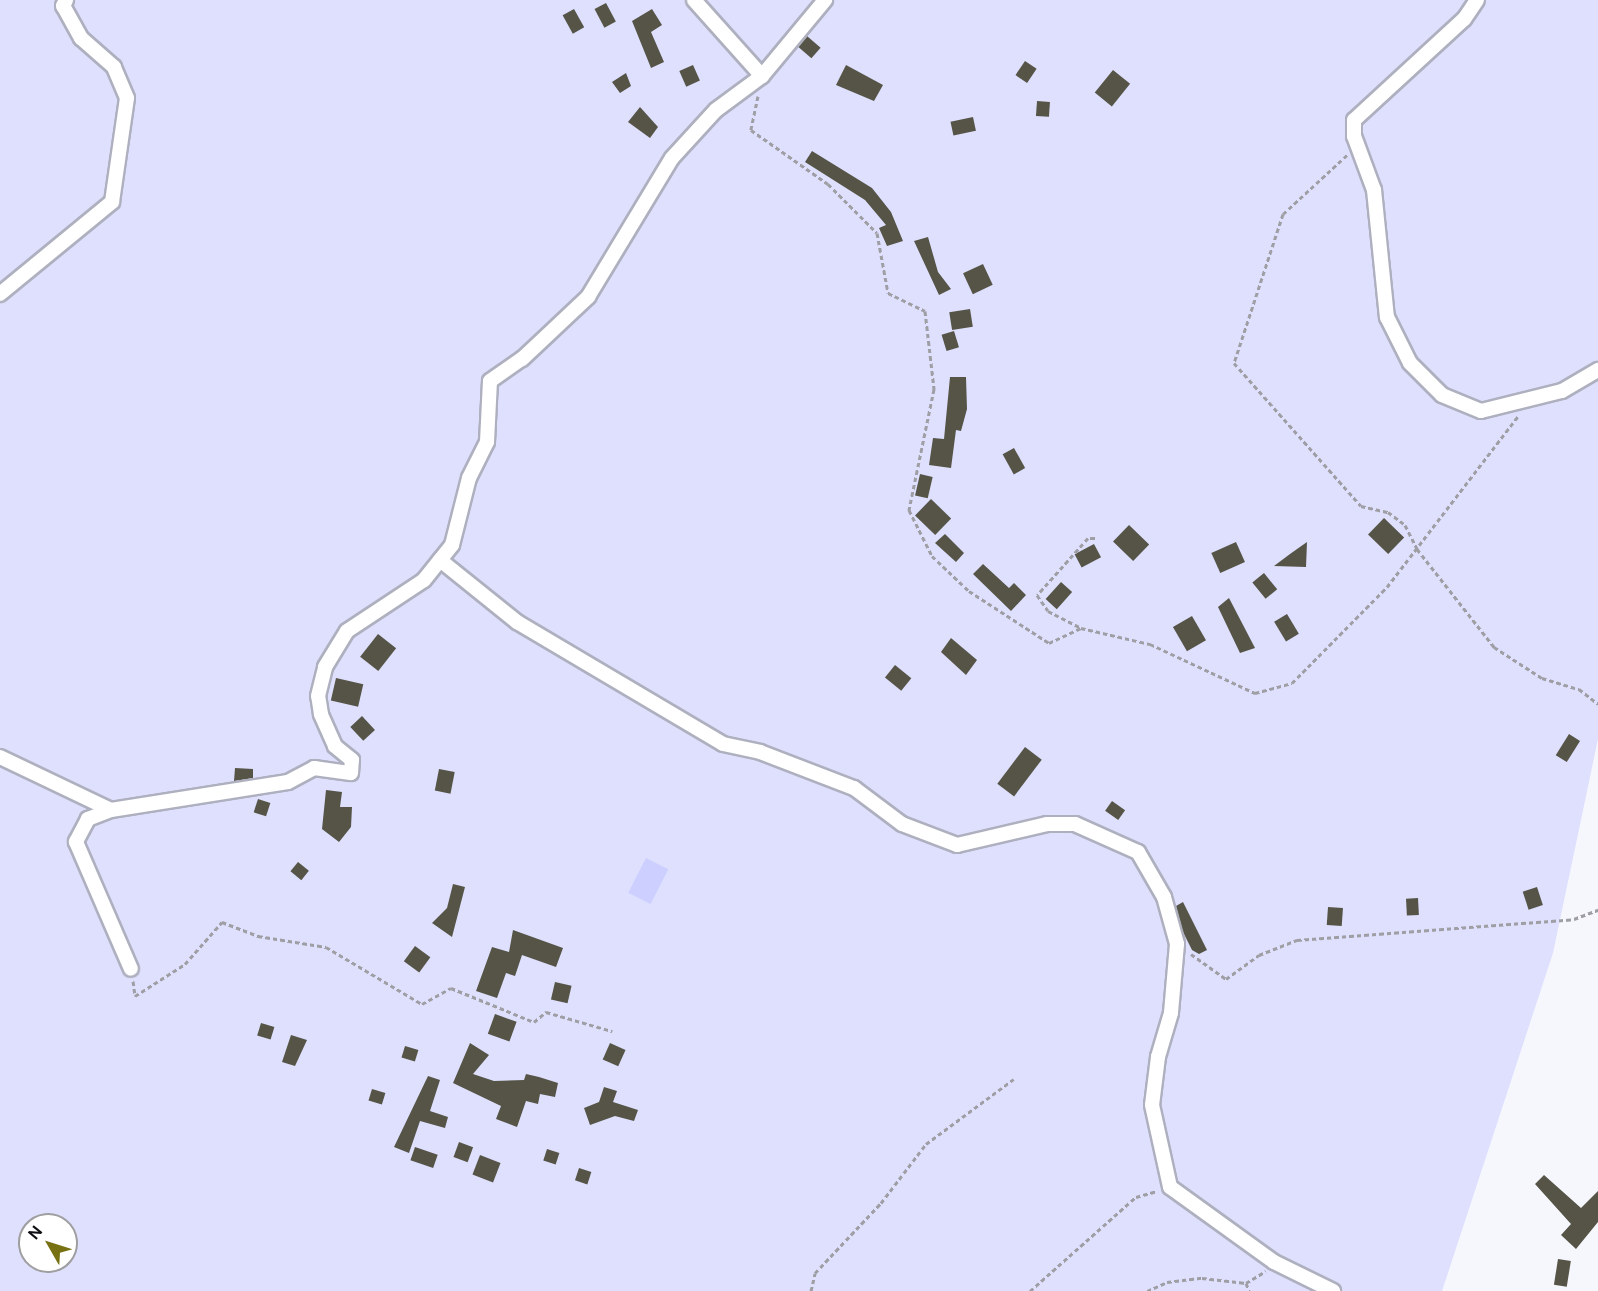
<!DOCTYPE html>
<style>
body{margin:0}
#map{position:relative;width:1598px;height:1291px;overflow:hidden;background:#f6f7fd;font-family:"DM Sans",sans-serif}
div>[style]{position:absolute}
.green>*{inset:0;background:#dee0fd}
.water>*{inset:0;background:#cccfff;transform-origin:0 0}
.building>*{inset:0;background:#555447;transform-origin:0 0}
.path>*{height:3px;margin-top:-1.5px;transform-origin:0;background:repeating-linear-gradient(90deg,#9e9ea4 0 4.5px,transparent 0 7.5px)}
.roads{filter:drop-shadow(2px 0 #aeb0bf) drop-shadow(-2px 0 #aeb0bf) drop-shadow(0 2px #aeb0bf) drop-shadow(0 -2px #aeb0bf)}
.minor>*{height:14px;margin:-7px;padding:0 7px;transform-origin:7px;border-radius:7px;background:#fff}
span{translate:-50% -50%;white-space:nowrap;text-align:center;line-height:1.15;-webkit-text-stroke:6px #fff;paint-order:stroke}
.north{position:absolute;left:18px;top:1213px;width:60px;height:60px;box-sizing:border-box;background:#fff;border:2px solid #9f9fa1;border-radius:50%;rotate:309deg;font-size:16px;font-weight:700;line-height:24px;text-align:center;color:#0e0e13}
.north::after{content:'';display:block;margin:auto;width:21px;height:27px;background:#777112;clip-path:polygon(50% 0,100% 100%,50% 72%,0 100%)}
</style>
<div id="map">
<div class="green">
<div style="clip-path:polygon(evenodd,0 0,1598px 0,1598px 739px,1553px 953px,1442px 1291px,0 1291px,0 0,30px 1225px,66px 1225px,66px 1261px,30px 1261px,30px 1225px)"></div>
</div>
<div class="water">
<div style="left:646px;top:858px;width:25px;height:39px;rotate:27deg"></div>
</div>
<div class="building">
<div style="left:606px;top:3px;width:21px;height:13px;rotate:62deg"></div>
<div style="left:574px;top:9px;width:21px;height:13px;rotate:61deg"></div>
<div style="clip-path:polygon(652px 9px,662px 25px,651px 32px,664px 62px,651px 68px,632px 21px)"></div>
<div style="left:807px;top:36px;width:18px;height:14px;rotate:41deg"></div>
<div style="left:1025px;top:61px;width:14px;height:17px;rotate:34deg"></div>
<div style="left:693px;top:65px;width:17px;height:15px;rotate:66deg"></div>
<div style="clip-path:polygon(846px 65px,883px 85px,874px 101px,836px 85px)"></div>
<div style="left:1113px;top:70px;width:22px;height:29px;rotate:39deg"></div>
<div style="clip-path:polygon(626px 73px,631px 86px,620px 93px,612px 82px)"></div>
<div style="left:1037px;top:101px;width:13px;height:15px;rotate:4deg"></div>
<div style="clip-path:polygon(640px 107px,658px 127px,650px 138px,628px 122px)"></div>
<div style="left:973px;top:117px;width:14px;height:23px;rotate:78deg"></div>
<div style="clip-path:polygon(812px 151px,872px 188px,891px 212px,903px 241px,887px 246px,879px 228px,886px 225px,865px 200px,805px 162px)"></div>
<div style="clip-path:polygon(928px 237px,938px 272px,951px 289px,939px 295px,914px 241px)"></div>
<div style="left:983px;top:264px;width:23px;height:22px;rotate:65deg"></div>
<div style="left:970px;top:309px;width:18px;height:21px;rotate:81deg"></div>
<div style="left:954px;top:331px;width:17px;height:13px;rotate:73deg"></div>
<div style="clip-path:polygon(950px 377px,966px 377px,967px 409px,961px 431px,956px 430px,951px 468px,929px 465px,933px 438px,944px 439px)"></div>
<div style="left:1014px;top:448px;width:23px;height:13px;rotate:61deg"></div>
<div style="left:920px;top:474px;width:13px;height:22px;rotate:13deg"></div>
<div style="left:931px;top:499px;width:28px;height:23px;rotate:44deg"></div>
<div style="left:1384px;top:518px;width:28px;height:23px;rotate:44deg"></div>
<div style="left:1129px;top:525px;width:28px;height:23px;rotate:44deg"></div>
<div style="clip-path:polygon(945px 534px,964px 553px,956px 562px,935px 543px)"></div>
<div style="left:1236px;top:542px;width:22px;height:27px;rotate:66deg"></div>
<div style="clip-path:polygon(1307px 542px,1306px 567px,1274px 566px,1290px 554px)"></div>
<div style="left:1094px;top:544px;width:15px;height:22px;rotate:62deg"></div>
<div style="clip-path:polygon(983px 564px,1009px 588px,1014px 583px,1026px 595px,1011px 611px,973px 574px)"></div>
<div style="left:1264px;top:573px;width:21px;height:15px;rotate:51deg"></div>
<div style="left:1061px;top:582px;width:15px;height:23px;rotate:42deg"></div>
<div style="clip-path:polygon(1229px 598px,1255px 648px,1240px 653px,1218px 607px)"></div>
<div style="left:1287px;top:614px;width:23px;height:15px;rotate:59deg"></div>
<div style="left:1192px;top:616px;width:28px;height:22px;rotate:60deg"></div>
<div style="left:378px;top:634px;width:23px;height:29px;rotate:38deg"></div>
<div style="clip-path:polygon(951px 638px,977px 660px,966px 675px,941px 652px)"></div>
<div style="left:895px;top:665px;width:21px;height:16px;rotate:39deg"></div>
<div style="left:336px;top:678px;width:28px;height:23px;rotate:13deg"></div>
<div style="left:362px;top:716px;width:19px;height:16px;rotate:47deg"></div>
<div style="left:1569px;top:734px;width:13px;height:25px;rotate:32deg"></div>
<div style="left:1025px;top:747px;width:21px;height:46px;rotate:37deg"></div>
<div style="clip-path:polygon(235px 768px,253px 769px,253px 778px,234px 781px)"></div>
<div style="left:439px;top:769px;width:16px;height:22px;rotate:11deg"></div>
<div style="clip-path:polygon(326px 790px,342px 792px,340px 807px,352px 807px,351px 827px,339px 842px,322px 829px)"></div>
<div style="left:258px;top:799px;width:13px;height:14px;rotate:18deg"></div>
<div style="left:1112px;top:801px;width:16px;height:12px;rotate:35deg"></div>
<div style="left:298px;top:862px;width:14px;height:12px;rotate:39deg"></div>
<div style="clip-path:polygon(453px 884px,465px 887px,452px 937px,432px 923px,447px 908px)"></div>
<div style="left:1537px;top:887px;width:19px;height:15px;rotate:72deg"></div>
<div style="left:1418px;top:898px;width:17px;height:12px;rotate:87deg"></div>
<div style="clip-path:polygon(1183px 902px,1207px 950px,1199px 954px,1192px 950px,1182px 930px,1176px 906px)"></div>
<div style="left:1328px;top:907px;width:15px;height:18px;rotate:4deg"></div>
<div style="clip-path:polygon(513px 930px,563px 948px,556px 967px,522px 955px,515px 976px,506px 973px,497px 998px,476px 991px,492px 947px,509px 952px)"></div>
<div style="left:415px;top:946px;width:19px;height:19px;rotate:36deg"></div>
<div style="left:555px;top:982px;width:17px;height:18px;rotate:13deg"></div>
<div style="left:495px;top:1014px;width:23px;height:21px;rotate:20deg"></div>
<div style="left:261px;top:1023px;width:14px;height:13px;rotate:17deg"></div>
<div style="clip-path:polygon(291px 1035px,307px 1040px,295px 1066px,282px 1062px)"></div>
<div style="clip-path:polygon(470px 1043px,489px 1055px,473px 1074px,494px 1081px,524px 1080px,526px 1074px,539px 1077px,558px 1083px,555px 1097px,540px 1094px,538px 1104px,526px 1101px,517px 1127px,496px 1119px,501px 1106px,453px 1083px)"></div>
<div style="left:610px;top:1043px;width:17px;height:18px;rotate:24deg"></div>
<div style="left:405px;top:1046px;width:14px;height:12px;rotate:17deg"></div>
<div style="clip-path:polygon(428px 1076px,440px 1080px,430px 1111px,448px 1117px,445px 1128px,420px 1121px,409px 1153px,394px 1147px)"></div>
<div style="clip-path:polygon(604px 1087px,617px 1091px,613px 1102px,638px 1110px,634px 1121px,615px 1116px,590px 1125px,584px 1108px,599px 1102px)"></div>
<div style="left:372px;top:1089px;width:14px;height:12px;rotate:17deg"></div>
<div style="left:459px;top:1142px;width:15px;height:16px;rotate:20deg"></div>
<div style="left:415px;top:1147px;width:24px;height:14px;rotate:19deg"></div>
<div style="left:547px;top:1149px;width:13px;height:12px;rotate:18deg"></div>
<div style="left:480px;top:1155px;width:22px;height:21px;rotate:21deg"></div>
<div style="left:579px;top:1168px;width:13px;height:13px;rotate:18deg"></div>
<div style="clip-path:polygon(1544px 1175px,1581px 1208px,1598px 1191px,1598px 1222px,1576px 1249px,1561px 1235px,1571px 1224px,1535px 1184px)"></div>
<div style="left:1558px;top:1259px;width:13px;height:26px;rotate:9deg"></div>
</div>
<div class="path">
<div style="left:758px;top:96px;width:35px;rotate:102deg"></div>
<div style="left:751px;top:130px;width:94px;rotate:35deg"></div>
<div style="left:828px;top:184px;width:69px;rotate:45deg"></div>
<div style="left:877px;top:233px;width:61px;rotate:79.6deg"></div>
<div style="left:888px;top:293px;width:41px;rotate:25.9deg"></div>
<div style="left:925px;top:311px;width:79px;rotate:83.4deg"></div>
<div style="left:934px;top:389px;width:124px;rotate:101.7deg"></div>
<div style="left:909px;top:510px;width:51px;rotate:63.4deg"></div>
<div style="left:932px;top:556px;width:51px;rotate:43.4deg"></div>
<div style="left:969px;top:591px;width:95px;rotate:33deg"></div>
<div style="left:1049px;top:643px;width:35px;rotate:-25deg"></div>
<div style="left:1347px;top:155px;width:87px;rotate:137.3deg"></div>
<div style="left:1283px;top:214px;width:157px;rotate:108.2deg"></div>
<div style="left:1234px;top:363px;width:191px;rotate:48.4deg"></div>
<div style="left:1361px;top:506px;width:28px;rotate:13deg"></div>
<div style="left:1388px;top:512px;width:21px;rotate:37deg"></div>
<div style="left:1405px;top:525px;width:27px;rotate:63deg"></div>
<div style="left:1417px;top:549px;width:125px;rotate:51.8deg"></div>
<div style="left:1494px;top:647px;width:57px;rotate:32.9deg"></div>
<div style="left:1542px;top:678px;width:39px;rotate:17deg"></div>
<div style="left:1579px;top:689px;width:24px;rotate:38deg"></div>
<div style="left:1095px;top:538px;width:7px;rotate:180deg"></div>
<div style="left:1088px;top:538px;width:76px;rotate:131.8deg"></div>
<div style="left:1037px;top:595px;width:19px;rotate:55deg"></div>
<div style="left:1048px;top:611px;width:37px;rotate:27deg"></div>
<div style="left:1081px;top:628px;width:71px;rotate:13.1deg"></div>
<div style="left:1150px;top:644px;width:116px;rotate:25deg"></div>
<div style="left:1255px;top:693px;width:38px;rotate:-15deg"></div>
<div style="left:1292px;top:683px;width:135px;rotate:-45.3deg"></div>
<div style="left:1387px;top:587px;width:215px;rotate:-52.5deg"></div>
<div style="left:1191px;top:954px;width:43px;rotate:35.5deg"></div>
<div style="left:1226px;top:979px;width:41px;rotate:-36deg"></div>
<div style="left:1259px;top:955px;width:41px;rotate:-21.5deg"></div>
<div style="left:1297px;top:940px;width:278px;rotate:-4.3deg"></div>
<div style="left:1574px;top:919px;width:26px;rotate:-21deg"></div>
<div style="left:133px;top:981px;width:15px;rotate:82deg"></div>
<div style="left:135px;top:996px;width:59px;rotate:-32.6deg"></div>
<div style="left:185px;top:964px;width:56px;rotate:-48.6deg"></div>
<div style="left:222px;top:922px;width:39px;rotate:21deg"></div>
<div style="left:258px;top:936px;width:69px;rotate:9.2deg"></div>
<div style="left:326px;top:947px;width:112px;rotate:30.7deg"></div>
<div style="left:422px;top:1004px;width:33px;rotate:-29deg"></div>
<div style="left:451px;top:988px;width:90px;rotate:22.3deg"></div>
<div style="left:534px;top:1022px;width:16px;rotate:-40deg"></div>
<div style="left:546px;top:1012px;width:69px;rotate:16.1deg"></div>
<div style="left:1246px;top:1283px;width:9px;rotate:69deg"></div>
<div style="left:811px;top:1291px;width:18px;rotate:-77deg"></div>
<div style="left:815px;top:1273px;width:96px;rotate:-46.7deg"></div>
<div style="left:881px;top:1203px;width:74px;rotate:-52.7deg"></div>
<div style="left:926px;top:1144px;width:109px;rotate:-36.5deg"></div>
<div style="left:1030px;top:1291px;width:142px;rotate:-41.6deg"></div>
<div style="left:1136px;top:1197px;width:22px;rotate:-16deg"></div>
<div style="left:1147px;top:1291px;width:22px;rotate:-24deg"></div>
<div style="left:1167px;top:1282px;width:35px;rotate:-7deg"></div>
<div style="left:1202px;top:1278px;width:44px;rotate:6.5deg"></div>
<div style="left:1246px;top:1283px;width:23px;rotate:-31deg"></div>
</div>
<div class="roads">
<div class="minor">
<div style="left:694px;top:0;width:102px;rotate:48.2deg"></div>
<div style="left:1477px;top:0;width:23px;rotate:124deg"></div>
<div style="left:1464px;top:19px;width:149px;rotate:137.4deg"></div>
<div style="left:1354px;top:120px;width:16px;rotate:90deg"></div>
<div style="left:1354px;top:136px;width:58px;rotate:69.7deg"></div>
<div style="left:1374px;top:190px;width:128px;rotate:84.2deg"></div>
<div style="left:1387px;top:317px;width:51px;rotate:63.4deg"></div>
<div style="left:1410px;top:363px;width:45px;rotate:45deg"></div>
<div style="left:1442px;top:395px;width:42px;rotate:22.3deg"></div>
<div style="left:1481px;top:411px;width:83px;rotate:-13.9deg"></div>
<div style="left:1562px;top:391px;width:42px;rotate:-30.3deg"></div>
<div style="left:0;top:294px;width:145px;rotate:-39.4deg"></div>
<div style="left:112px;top:202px;width:105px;rotate:-81.8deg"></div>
<div style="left:127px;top:98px;width:34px;rotate:-113deg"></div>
<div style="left:114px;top:67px;width:44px;rotate:-138.7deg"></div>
<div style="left:81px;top:38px;width:37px;rotate:-119deg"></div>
<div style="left:63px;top:6px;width:7px;rotate:-63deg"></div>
<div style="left:440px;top:560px;width:99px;rotate:38.8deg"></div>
<div style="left:517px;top:622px;width:239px;rotate:30.6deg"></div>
<div style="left:723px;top:744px;width:38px;rotate:12deg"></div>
<div style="left:760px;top:752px;width:101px;rotate:21deg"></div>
<div style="left:854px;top:788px;width:60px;rotate:36.9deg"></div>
<div style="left:902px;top:824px;width:59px;rotate:20.9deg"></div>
<div style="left:957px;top:845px;width:92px;rotate:-13.1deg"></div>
<div style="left:1047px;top:824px;width:28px"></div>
<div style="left:1075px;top:824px;width:69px;rotate:24deg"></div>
<div style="left:1138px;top:852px;width:52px;rotate:60deg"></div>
<div style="left:1164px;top:897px;width:49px;rotate:74.5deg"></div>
<div style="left:1177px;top:944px;width:69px;rotate:95deg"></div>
<div style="left:1171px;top:1013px;width:46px;rotate:106.5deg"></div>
<div style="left:1158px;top:1057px;width:48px;rotate:97.1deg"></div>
<div style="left:1152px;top:1105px;width:84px;rotate:77.6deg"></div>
<div style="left:1170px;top:1187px;width:128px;rotate:35.8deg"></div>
<div style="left:1274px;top:1262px;width:66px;rotate:26.2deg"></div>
<div style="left:0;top:757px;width:123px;rotate:25.5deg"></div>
<div style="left:111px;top:810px;width:179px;rotate:-9deg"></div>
<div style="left:288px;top:782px;width:30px;rotate:-28deg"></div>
<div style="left:314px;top:768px;width:37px;rotate:8deg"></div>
<div style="left:351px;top:773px;width:13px;rotate:-86deg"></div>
<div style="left:352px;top:760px;width:22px;rotate:-141deg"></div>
<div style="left:335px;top:746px;width:35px;rotate:-114deg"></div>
<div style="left:321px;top:714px;width:18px;rotate:-99deg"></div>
<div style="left:318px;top:696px;width:30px;rotate:-76deg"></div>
<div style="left:325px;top:667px;width:42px;rotate:-58.6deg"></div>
<div style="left:347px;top:631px;width:92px;rotate:-33.5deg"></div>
<div style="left:424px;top:580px;width:45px;rotate:-51.3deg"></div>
<div style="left:452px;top:545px;width:69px;rotate:-75.8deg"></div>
<div style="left:469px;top:478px;width:40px;rotate:-63.4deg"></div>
<div style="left:487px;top:442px;width:61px;rotate:-87.2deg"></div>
<div style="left:490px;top:381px;width:39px;rotate:-35deg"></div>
<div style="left:522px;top:359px;width:91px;rotate:-43.2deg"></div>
<div style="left:588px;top:297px;width:162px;rotate:-58.9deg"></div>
<div style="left:672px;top:158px;width:65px;rotate:-47.5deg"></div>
<div style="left:716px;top:110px;width:57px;rotate:-36.5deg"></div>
<div style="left:762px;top:76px;width:99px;rotate:-50.3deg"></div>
<div style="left:111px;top:810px;width:25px;rotate:159deg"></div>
<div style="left:88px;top:819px;width:26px;rotate:118deg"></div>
<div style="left:76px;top:842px;width:138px;rotate:66.6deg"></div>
</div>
</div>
<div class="north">N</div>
</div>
